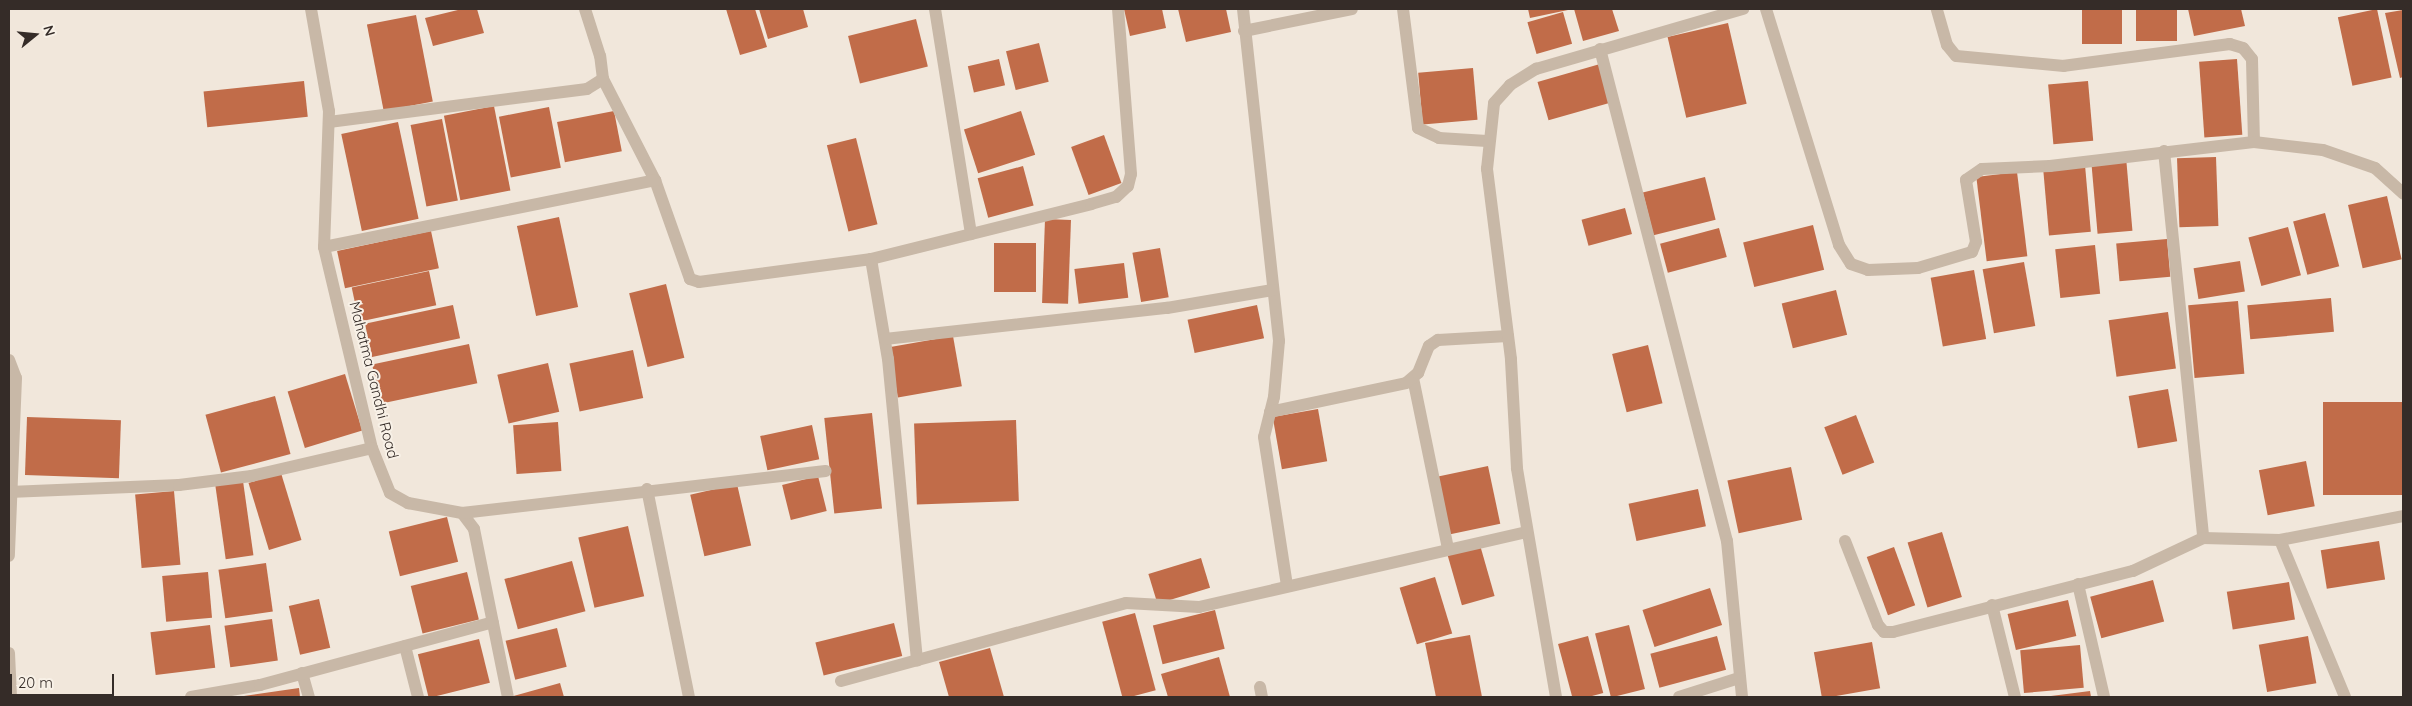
<!DOCTYPE html>
<style>
body{margin:0}
#map{position:relative;width:2412px;height:706px;overflow:hidden;background:#f1e7db;font-family:Quicksand,sans-serif}
div>[style]{position:absolute}
.building>*{inset:0;background:#c16c49;transform-origin:0 0}
.minor>*{height:12px;margin:-6px;padding:0 6px;transform-origin:6px;border-radius:6px;background:#c8b8a7}
span{translate:-50% -50%;white-space:nowrap;text-align:center;line-height:1.15;-webkit-text-stroke:4px #f8f1e7;paint-order:stroke}
.street-label{font-size:15px;color:#352c28}
.frame{position:absolute;inset:0;border:10px solid #352c28;pointer-events:none}
.north{position:absolute;left:10px;top:10px;width:50px;height:50px;-webkit-text-stroke:4px #f8f1e7;paint-order:stroke;rotate:73deg;font-size:14px;font-weight:700;line-height:20px;text-align:center;color:#352c28}
.north::after{content:'';display:block;margin:auto;width:18px;height:22px;background:#352c28;clip-path:polygon(50% 0,100% 100%,50% 72%,0 100%)}
.scale{position:absolute;left:10px;top:674px;width:104px;height:22px;box-sizing:border-box;border:2px solid #352c28;border-top:0;padding-left:6px;font-size:15px;line-height:18px;white-space:nowrap;color:#352c28;-webkit-text-stroke:4px #f8f1e7;paint-order:stroke}
</style>
<div id="map">
<div class="building">
<div style="clip-path:polygon(462px 9px,477px 9px,484px 33px,433px 46px,425px 18px)"></div>
<div style="clip-path:polygon(726px 9px,755px 9px,767px 47px,740px 55px)"></div>
<div style="clip-path:polygon(759px 9px,803px 9px,808px 27px,768px 39px)"></div>
<div style="clip-path:polygon(1124px 9px,1162px 9px,1166px 28px,1130px 36px)"></div>
<div style="clip-path:polygon(1178px 9px,1226px 9px,1231px 32px,1186px 42px)"></div>
<div style="clip-path:polygon(1528px 9px,1568px 9px,1568px 10px,1530px 18px)"></div>
<div style="clip-path:polygon(1574px 9px,1612px 9px,1619px 31px,1583px 41px)"></div>
<div style="left:2082px;top:9px;width:40px;height:35px"></div>
<div style="left:2136px;top:9px;width:41px;height:32px"></div>
<div style="clip-path:polygon(2188px 9px,2241px 9px,2245px 26px,2194px 36px)"></div>
<div style="left:2377px;top:9px;width:70px;height:40px;rotate:78deg"></div>
<div style="clip-path:polygon(2403px 10px,2403px 77px,2400px 78px,2385px 13px)"></div>
<div style="left:1563px;top:12px;width:33px;height:37px;rotate:74deg"></div>
<div style="left:416px;top:15px;width:88px;height:50px;rotate:79deg"></div>
<div style="left:916px;top:19px;width:49px;height:70px;rotate:76deg"></div>
<div style="left:1728px;top:23px;width:83px;height:62px;rotate:77deg"></div>
<div style="left:1039px;top:43px;width:40px;height:34px;rotate:76deg"></div>
<div style="left:999px;top:59px;width:27px;height:32px;rotate:77deg"></div>
<div style="left:2237px;top:59px;width:76px;height:38px;rotate:86deg"></div>
<div style="left:1600px;top:64px;width:40px;height:65px;rotate:74deg"></div>
<div style="left:1473px;top:68px;width:52px;height:55px;rotate:85deg"></div>
<div style="left:304px;top:81px;width:36px;height:101px;rotate:84deg"></div>
<div style="left:2088px;top:81px;width:60px;height:40px;rotate:85deg"></div>
<div style="left:494px;top:106px;width:86px;height:51px;rotate:79deg"></div>
<div style="left:549px;top:107px;width:62px;height:51px;rotate:79deg"></div>
<div style="left:614px;top:111px;width:41px;height:58px;rotate:79deg"></div>
<div style="left:1021px;top:111px;width:46px;height:60px;rotate:72deg"></div>
<div style="left:442px;top:119px;width:83px;height:32px;rotate:79deg"></div>
<div style="left:398px;top:122px;width:99px;height:58px;rotate:78deg"></div>
<div style="left:1104px;top:135px;width:51px;height:35px;rotate:70deg"></div>
<div style="left:856px;top:138px;width:89px;height:30px;rotate:76deg"></div>
<div style="left:2126px;top:157px;width:74px;height:35px;rotate:85deg"></div>
<div style="left:2216px;top:157px;width:69px;height:39px;rotate:88deg"></div>
<div style="left:2085px;top:165px;width:67px;height:42px;rotate:85deg"></div>
<div style="left:1023px;top:166px;width:41px;height:47px;rotate:75deg"></div>
<div style="left:2017px;top:172px;width:85px;height:41px;rotate:83deg"></div>
<div style="left:1705px;top:177px;width:44px;height:64px;rotate:76deg"></div>
<div style="left:2387px;top:196px;width:65px;height:40px;rotate:77deg"></div>
<div style="left:1625px;top:208px;width:27px;height:45px;rotate:75deg"></div>
<div style="left:2325px;top:213px;width:55px;height:33px;rotate:75deg"></div>
<div style="left:559px;top:217px;width:92px;height:43px;rotate:78deg"></div>
<div style="left:1045px;top:219px;width:26px;height:84px;rotate:2deg"></div>
<div style="left:1813px;top:225px;width:46px;height:72px;rotate:76deg"></div>
<div style="left:2288px;top:227px;width:50px;height:41px;rotate:75deg"></div>
<div style="left:1719px;top:228px;width:30px;height:61px;rotate:75deg"></div>
<div style="left:431px;top:231px;width:38px;height:96px;rotate:78deg"></div>
<div style="left:2167px;top:239px;width:38px;height:51px;rotate:85deg"></div>
<div style="left:994px;top:243px;width:42px;height:49px"></div>
<div style="left:2095px;top:245px;width:49px;height:40px;rotate:84deg"></div>
<div style="left:1160px;top:248px;width:50px;height:28px;rotate:80deg"></div>
<div style="left:2240px;top:261px;width:31px;height:47px;rotate:81deg"></div>
<div style="left:2024px;top:262px;width:65px;height:42px;rotate:80deg"></div>
<div style="left:1124px;top:263px;width:35px;height:50px;rotate:83deg"></div>
<div style="left:1974px;top:270px;width:70px;height:44px;rotate:80deg"></div>
<div style="left:429px;top:271px;width:35px;height:79px;rotate:78deg"></div>
<div style="left:666px;top:284px;width:76px;height:38px;rotate:76deg"></div>
<div style="left:1836px;top:290px;width:46px;height:56px;rotate:76deg"></div>
<div style="left:2331px;top:298px;width:34px;height:84px;rotate:85deg"></div>
<div style="left:2238px;top:301px;width:73px;height:50px;rotate:85deg"></div>
<div style="left:453px;top:305px;width:34px;height:90px;rotate:78deg"></div>
<div style="left:1257px;top:305px;width:34px;height:71px;rotate:78deg"></div>
<div style="left:2168px;top:312px;width:57px;height:60px;rotate:82deg"></div>
<div style="left:953px;top:336px;width:51px;height:65px;rotate:80deg"></div>
<div style="left:469px;top:344px;width:40px;height:99px;rotate:78deg"></div>
<div style="left:1648px;top:345px;width:60px;height:37px;rotate:76deg"></div>
<div style="left:633px;top:350px;width:49px;height:65px;rotate:78deg"></div>
<div style="left:548px;top:363px;width:50px;height:52px;rotate:77deg"></div>
<div style="left:345px;top:374px;width:59px;height:60px;rotate:73deg"></div>
<div style="left:2168px;top:389px;width:53px;height:40px;rotate:80deg"></div>
<div style="left:275px;top:396px;width:60px;height:72px;rotate:75deg"></div>
<div style="left:2403px;top:402px;width:93px;height:80px;rotate:90deg"></div>
<div style="left:1318px;top:409px;width:53px;height:46px;rotate:80deg"></div>
<div style="left:872px;top:413px;width:96px;height:48px;rotate:84deg"></div>
<div style="left:1856px;top:415px;width:51px;height:34px;rotate:69deg"></div>
<div style="left:27px;top:417px;width:94px;height:58px;rotate:2deg"></div>
<div style="left:1016px;top:420px;width:81px;height:102px;rotate:88deg"></div>
<div style="left:558px;top:422px;width:49px;height:45px;rotate:86deg"></div>
<div style="left:812px;top:425px;width:35px;height:53px;rotate:78deg"></div>
<div style="left:2306px;top:461px;width:46px;height:48px;rotate:79deg"></div>
<div style="left:1488px;top:466px;width:59px;height:51px;rotate:78deg"></div>
<div style="left:1791px;top:467px;width:54px;height:65px;rotate:78deg"></div>
<div style="left:281px;top:473px;width:70px;height:34px;rotate:73deg"></div>
<div style="left:818px;top:476px;width:36px;height:37px;rotate:76deg"></div>
<div style="left:243px;top:481px;width:75px;height:28px;rotate:82deg"></div>
<div style="left:737px;top:484px;width:63px;height:48px;rotate:77deg"></div>
<div style="left:1698px;top:489px;width:38px;height:71px;rotate:78deg"></div>
<div style="left:174px;top:491px;width:74px;height:39px;rotate:85deg"></div>
<div style="left:447px;top:517px;width:46px;height:60px;rotate:76deg"></div>
<div style="left:628px;top:526px;width:72px;height:51px;rotate:77deg"></div>
<div style="left:1942px;top:532px;width:68px;height:36px;rotate:73deg"></div>
<div style="left:2379px;top:541px;width:39px;height:59px;rotate:81deg"></div>
<div style="left:1480px;top:545px;width:53px;height:34px;rotate:74deg"></div>
<div style="left:1894px;top:547px;width:62px;height:29px;rotate:70deg"></div>
<div style="left:1201px;top:558px;width:31px;height:55px;rotate:73deg"></div>
<div style="left:572px;top:561px;width:52px;height:70px;rotate:75deg"></div>
<div style="left:266px;top:563px;width:49px;height:48px;rotate:82deg"></div>
<div style="left:208px;top:572px;width:46px;height:46px;rotate:85deg"></div>
<div style="left:467px;top:572px;width:49px;height:58px;rotate:76deg"></div>
<div style="left:1435px;top:577px;width:59px;height:37px;rotate:73deg"></div>
<div style="left:2153px;top:580px;width:43px;height:65px;rotate:75deg"></div>
<div style="left:2289px;top:582px;width:38px;height:63px;rotate:81deg"></div>
<div style="left:1710px;top:588px;width:39px;height:71px;rotate:72deg"></div>
<div style="left:319px;top:599px;width:50px;height:31px;rotate:77deg"></div>
<div style="left:2068px;top:600px;width:37px;height:62px;rotate:77deg"></div>
<div style="left:1215px;top:610px;width:40px;height:64px;rotate:76deg"></div>
<div style="left:1135px;top:613px;width:80px;height:34px;rotate:75deg"></div>
<div style="left:272px;top:619px;width:42px;height:48px;rotate:82deg"></div>
<div style="left:894px;top:623px;width:34px;height:81px;rotate:76deg"></div>
<div style="left:210px;top:625px;width:43px;height:60px;rotate:83deg"></div>
<div style="left:1629px;top:625px;width:66px;height:35px;rotate:76deg"></div>
<div style="left:557px;top:628px;width:40px;height:53px;rotate:76deg"></div>
<div style="clip-path:polygon(1470px 635px,1482px 697px,1436px 697px,1425px 643px)"></div>
<div style="left:1588px;top:636px;width:59px;height:31px;rotate:75deg"></div>
<div style="left:1717px;top:636px;width:35px;height:69px;rotate:75deg"></div>
<div style="left:2308px;top:636px;width:48px;height:50px;rotate:80deg"></div>
<div style="left:479px;top:639px;width:45px;height:63px;rotate:76deg"></div>
<div style="left:1872px;top:642px;width:47px;height:59px;rotate:80deg"></div>
<div style="left:2080px;top:645px;width:43px;height:60px;rotate:85deg"></div>
<div style="clip-path:polygon(990px 648px,1004px 697px,949px 697px,939px 662px)"></div>
<div style="clip-path:polygon(1219px 657px,1230px 697px,1168px 697px,1161px 674px)"></div>
<div style="clip-path:polygon(560px 683px,564px 697px,510px 697px)"></div>
<div style="clip-path:polygon(299px 688px,300px 697px,244px 697px,244px 696px)"></div>
<div style="clip-path:polygon(2090px 691px,2091px 697px,2051px 697px,2051px 696px)"></div>
</div>
<div class="minor">
<div style="left:311px;top:9px;width:104px;rotate:80deg"></div>
<div style="left:329px;top:111px;width:136px;rotate:92.1deg"></div>
<div style="left:324px;top:247px;width:207px;rotate:76.6deg"></div>
<div style="left:372px;top:448px;width:48px;rotate:68.2deg"></div>
<div style="left:390px;top:493px;width:21px;rotate:29deg"></div>
<div style="left:408px;top:503px;width:55px;rotate:10.5deg"></div>
<div style="left:462px;top:513px;width:20px;rotate:53deg"></div>
<div style="left:474px;top:529px;width:171px;rotate:78.6deg"></div>
<div style="left:935px;top:9px;width:228px;rotate:80.9deg"></div>
<div style="left:1243px;top:9px;width:334px;rotate:83.8deg"></div>
<div style="left:1279px;top:341px;width:56px;rotate:95.1deg"></div>
<div style="left:1274px;top:397px;width:41px;rotate:104deg"></div>
<div style="left:1264px;top:437px;width:150px;rotate:81.2deg"></div>
<div style="left:1403px;top:9px;width:120px;rotate:82.8deg"></div>
<div style="left:1418px;top:128px;width:23px;rotate:25deg"></div>
<div style="left:1439px;top:138px;width:48px;rotate:3.6deg"></div>
<div style="left:1766px;top:9px;width:247px;rotate:72.8deg"></div>
<div style="left:1839px;top:245px;width:22px;rotate:58deg"></div>
<div style="left:1851px;top:264px;width:18px;rotate:19deg"></div>
<div style="left:1868px;top:270px;width:50px;rotate:-2.3deg"></div>
<div style="left:1918px;top:268px;width:56px;rotate:-16.5deg"></div>
<div style="left:1972px;top:252px;width:11px;rotate:-68deg"></div>
<div style="left:1976px;top:242px;width:63px;rotate:-99.2deg"></div>
<div style="left:1966px;top:180px;width:19px;rotate:-35deg"></div>
<div style="left:1982px;top:169px;width:68px;rotate:-2.5deg"></div>
<div style="left:2050px;top:166px;width:205px;rotate:-6.7deg"></div>
<div style="left:2254px;top:142px;width:83px;rotate:-91.4deg"></div>
<div style="left:2252px;top:59px;width:14px;rotate:-129deg"></div>
<div style="left:2243px;top:48px;width:14px;rotate:-163deg"></div>
<div style="left:2230px;top:44px;width:167px;rotate:172.5deg"></div>
<div style="left:2064px;top:66px;width:108px;rotate:-174.7deg"></div>
<div style="left:1956px;top:56px;width:14px;rotate:-129deg"></div>
<div style="left:1947px;top:45px;width:37px;rotate:-106deg"></div>
<div style="left:1244px;top:31px;width:110px;rotate:-11.5deg"></div>
<div style="left:1600px;top:49px;width:508px;rotate:75.53deg"></div>
<div style="left:1727px;top:541px;width:157px;rotate:84.5deg"></div>
<div style="left:603px;top:79px;width:114px;rotate:62.8deg"></div>
<div style="left:655px;top:180px;width:105px;rotate:70.5deg"></div>
<div style="left:690px;top:279px;width:9px;rotate:18deg"></div>
<div style="left:699px;top:282px;width:174px;rotate:-7.6deg"></div>
<div style="left:871px;top:259px;width:227px;rotate:-14deg"></div>
<div style="left:1091px;top:204px;width:26px;rotate:-16deg"></div>
<div style="left:1116px;top:197px;width:16px;rotate:-43deg"></div>
<div style="left:1128px;top:186px;width:12px;rotate:-76deg"></div>
<div style="left:1131px;top:174px;width:166px;rotate:-94.5deg"></div>
<div style="left:329px;top:122px;width:260px;rotate:-7.3deg"></div>
<div style="left:587px;top:89px;width:19px;rotate:-32deg"></div>
<div style="left:603px;top:79px;width:23px;rotate:-97deg"></div>
<div style="left:600px;top:56px;width:49px;rotate:-107.7deg"></div>
<div style="left:2254px;top:142px;width:69px;rotate:6.6deg"></div>
<div style="left:2323px;top:150px;width:55px;rotate:19.1deg"></div>
<div style="left:2375px;top:168px;width:38px;rotate:42deg"></div>
<div style="left:2164px;top:151px;width:389px;rotate:84.2deg"></div>
<div style="left:324px;top:247px;width:338px;rotate:-11.4deg"></div>
<div style="left:871px;top:259px;width:101px;rotate:80.4deg"></div>
<div style="left:888px;top:359px;width:303px;rotate:84.5deg"></div>
<div style="left:885px;top:339px;width:284px;rotate:-6.3deg"></div>
<div style="left:1167px;top:308px;width:107px;rotate:-9.7deg"></div>
<div style="left:9px;top:360px;width:19px;rotate:69deg"></div>
<div style="left:16px;top:378px;width:178px;rotate:92.3deg"></div>
<div style="left:1413px;top:378px;width:175px;rotate:78.4deg"></div>
<div style="left:1270px;top:412px;width:139px;rotate:-12deg"></div>
<div style="left:1406px;top:383px;width:16px;rotate:-40deg"></div>
<div style="left:1418px;top:373px;width:29px;rotate:-68deg"></div>
<div style="left:1429px;top:346px;width:11px;rotate:-34deg"></div>
<div style="left:1438px;top:340px;width:70px;rotate:-3.3deg"></div>
<div style="left:647px;top:489px;width:212px;rotate:78.6deg"></div>
<div style="left:9px;top:492px;width:170px;rotate:-2.4deg"></div>
<div style="left:179px;top:485px;width:73px;rotate:-7.1deg"></div>
<div style="left:251px;top:476px;width:124px;rotate:-13deg"></div>
<div style="left:462px;top:513px;width:366px;rotate:-6.6deg"></div>
<div style="left:2280px;top:540px;width:170px;rotate:67.5deg"></div>
<div style="left:1845px;top:541px;width:90px;rotate:68.6deg"></div>
<div style="left:1878px;top:625px;width:9px;rotate:49deg"></div>
<div style="left:1884px;top:632px;width:9px"></div>
<div style="left:1893px;top:632px;width:248px;rotate:-14.3deg"></div>
<div style="left:2133px;top:571px;width:77px;rotate:-25.2deg"></div>
<div style="left:2203px;top:538px;width:77px;rotate:1.5deg"></div>
<div style="left:2280px;top:540px;width:125px;rotate:-11deg"></div>
<div style="left:2078px;top:584px;width:116px;rotate:77deg"></div>
<div style="left:1992px;top:605px;width:95px;rotate:76deg"></div>
<div style="left:405px;top:646px;width:53px;rotate:75.7deg"></div>
<div style="left:9px;top:653px;width:44px;rotate:87.4deg"></div>
<div style="left:302px;top:673px;width:25px;rotate:74deg"></div>
<div style="left:841px;top:681px;width:295px;rotate:-15.3deg"></div>
<div style="left:1126px;top:603px;width:73px;rotate:3.1deg"></div>
<div style="left:1199px;top:607px;width:336px;rotate:-12.9deg"></div>
<div style="left:1260px;top:687px;width:10px;rotate:79deg"></div>
<div style="left:191px;top:697px;width:70px;rotate:-9.9deg"></div>
<div style="left:260px;top:685px;width:241px;rotate:-15.1deg"></div>
<div style="left:1556px;top:697px;width:232px;rotate:-99.7deg"></div>
<div style="left:1517px;top:468px;width:109px;rotate:-93.2deg"></div>
<div style="left:1511px;top:359px;width:192px;rotate:-97.2deg"></div>
<div style="left:1487px;top:169px;width:66px;rotate:-83.9deg"></div>
<div style="left:1494px;top:103px;width:24px;rotate:-48deg"></div>
<div style="left:1510px;top:85px;width:31px;rotate:-32deg"></div>
<div style="left:1536px;top:69px;width:216px;rotate:-16.2deg"></div>
<div style="left:1679px;top:697px;width:63px;rotate:-17.6deg"></div>
</div>
<div class="street-label">
<span style="left:374px;top:380px;rotate:76deg">Mahatma Gandhi Road</span>
</div>
<div class="frame"></div>
<div class="north">N</div>
<div class="scale">20 m</div>
</div>
